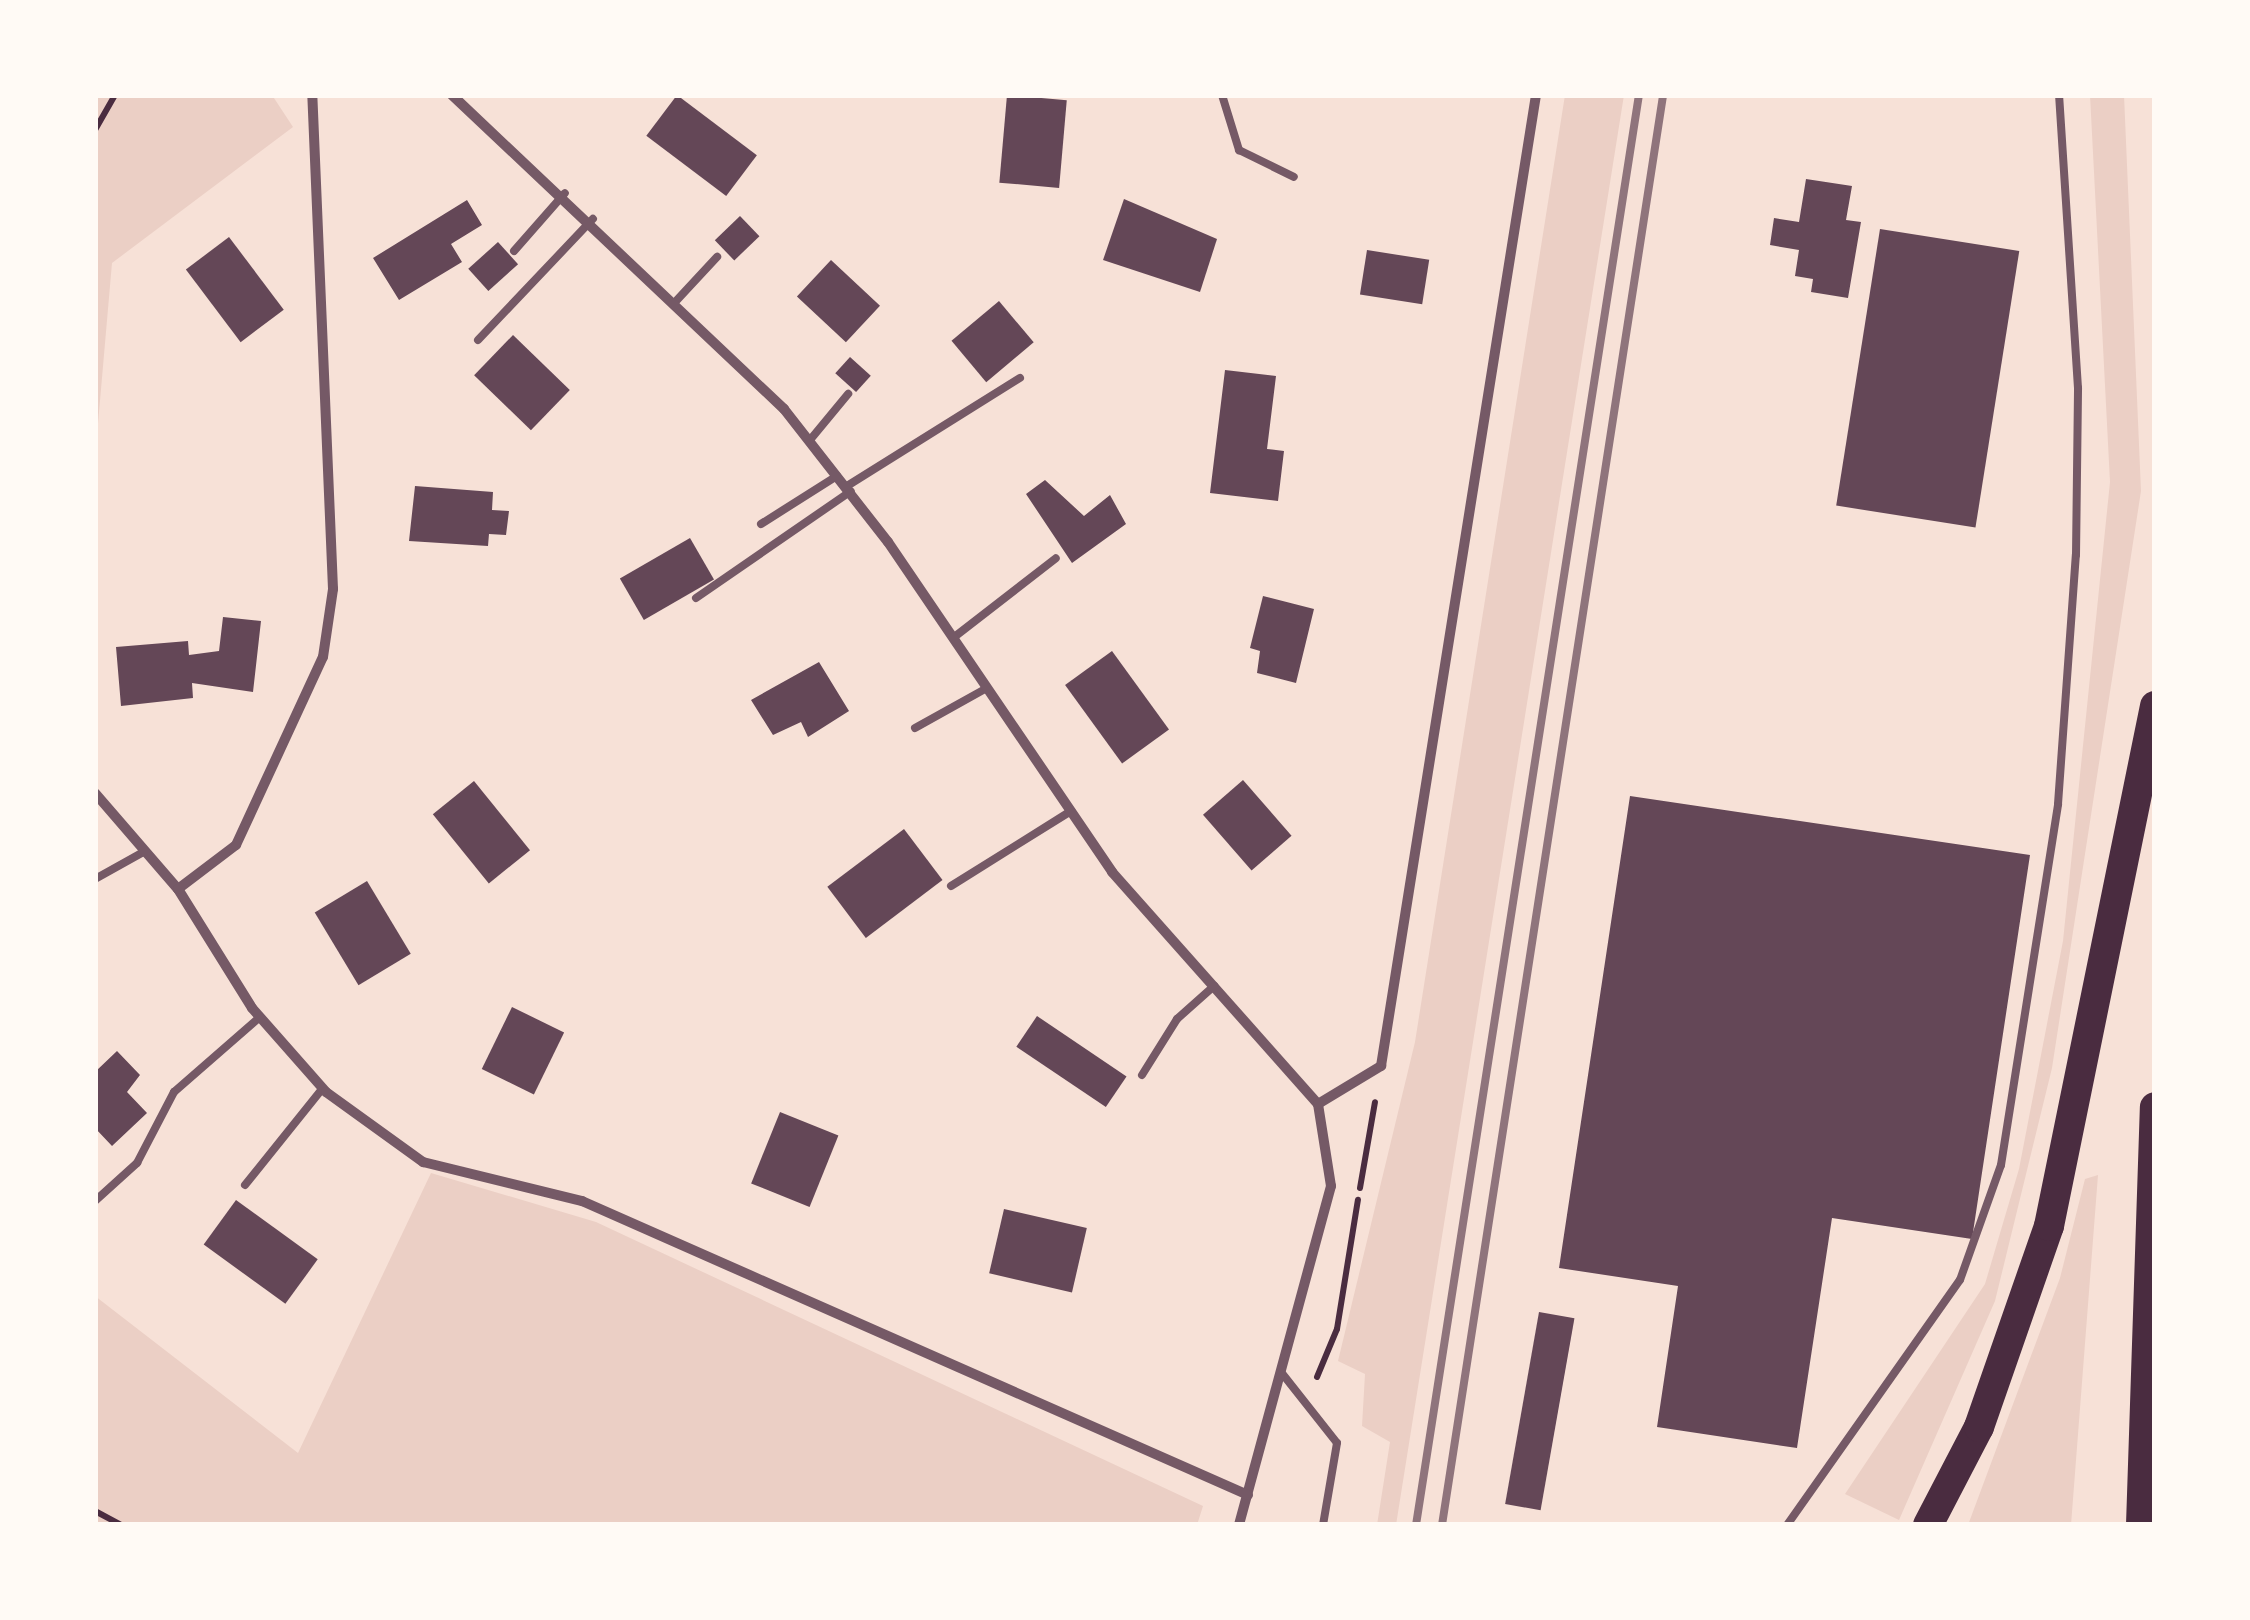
<!DOCTYPE html>
<style>
body{margin:0}
#map{position:relative;width:2250px;height:1620px;overflow:hidden;background:#f7e1d7;font-family:"Alegreya Sans",sans-serif}
div>[style]{position:absolute}
.green>*{inset:0;background:#ebcfc5}
.building>*{inset:0;background:#644757;transform-origin:0 0}
.path>*{height:6px;margin:-3px;padding:0 3px;transform-origin:3px;border-radius:3px;background:#4a2c40}
.service>*{height:8px;margin:-4px;padding:0 4px;transform-origin:4px;border-radius:4px;background:#755966}
.minor>*{height:10px;margin:-5px;padding:0 5px;transform-origin:5px;border-radius:5px;background:#755966}
.motorway>*{height:30px;margin:-15px;padding:0 15px;transform-origin:15px;border-radius:15px;background:#4a2c40}
.rail>*{height:8px;margin:-4px;padding:0 4px;transform-origin:4px;border-radius:4px;background:#8f747c}
span{translate:-50% -50%;white-space:nowrap;text-align:center;line-height:1.15;-webkit-text-stroke:10px #fffaf5;paint-order:stroke}
.frame{position:absolute;inset:0;border:98px solid #fffaf5;pointer-events:none}
</style>
<div id="map">
<div class="green">
<div style="clip-path:polygon(95px 95px,272px 95px,293px 127px,112px 263px,95px 458px)"></div>
<div style="clip-path:polygon(1565px 95px,1624px 95px,1396px 1525px,1377px 1525px,1390px 1442px,1362px 1426px,1365px 1374px,1338px 1361px,1415px 1042px)"></div>
<div style="clip-path:polygon(2090px 95px,2124px 95px,2141px 491px,2052px 1068px,1995px 1301px,1899px 1520px,1845px 1494px,1985px 1284px,2019px 1169px,2063px 941px,2110px 482px)"></div>
<div style="clip-path:polygon(431px 1173px,596px 1222px,1203px 1506px,1197px 1525px,95px 1525px,95px 1296px,298px 1453px)"></div>
<div style="clip-path:polygon(2098px 1175px,2071px 1525px,1968px 1525px,2060px 1278px,2085px 1179px)"></div>
</div>
<div class="building">
<div style="left:677px;top:95px;width:100px;height:51px;rotate:37deg"></div>
<div style="left:1007px;top:95px;width:60px;height:88px;rotate:5deg"></div>
<div style="clip-path:polygon(1806px 179px,1852px 186px,1846px 220px,1861px 222px,1848px 298px,1811px 292px,1813px 279px,1795px 276px,1799px 250px,1770px 245px,1774px 218px,1799px 222px)"></div>
<div style="clip-path:polygon(1124px 199px,1217px 239px,1200px 292px,1103px 260px)"></div>
<div style="clip-path:polygon(467px 200px,482px 225px,451px 244px,462px 262px,399px 300px,373px 258px)"></div>
<div style="left:740px;top:216px;width:28px;height:35px;rotate:46deg"></div>
<div style="left:1880px;top:229px;width:141px;height:280px;rotate:9deg"></div>
<div style="left:229px;top:237px;width:91px;height:54px;rotate:53deg"></div>
<div style="left:498px;top:242px;width:30px;height:40px;rotate:48deg"></div>
<div style="left:1367px;top:250px;width:63px;height:45px;rotate:9deg"></div>
<div style="left:831px;top:260px;width:67px;height:50px;rotate:43deg"></div>
<div style="left:999px;top:301px;width:54px;height:62px;rotate:50deg"></div>
<div style="left:513px;top:335px;width:79px;height:56px;rotate:44deg"></div>
<div style="left:850px;top:357px;width:28px;height:22px;rotate:42deg"></div>
<div style="clip-path:polygon(1225px 370px,1276px 376px,1267px 449px,1284px 451px,1278px 501px,1210px 493px)"></div>
<div style="clip-path:polygon(1045px 480px,1084px 516px,1110px 495px,1126px 524px,1072px 563px,1026px 494px)"></div>
<div style="clip-path:polygon(415px 486px,493px 492px,492px 510px,509px 511px,506px 535px,489px 534px,488px 546px,409px 541px)"></div>
<div style="left:690px;top:538px;width:48px;height:81px;rotate:60deg"></div>
<div style="clip-path:polygon(1263px 596px,1314px 609px,1296px 683px,1257px 673px,1260px 651px,1250px 648px)"></div>
<div style="clip-path:polygon(223px 617px,261px 621px,253px 692px,192px 683px,193px 698px,121px 706px,116px 647px,188px 641px,189px 655px,219px 651px)"></div>
<div style="left:1112px;top:651px;width:97px;height:58px;rotate:54deg"></div>
<div style="clip-path:polygon(819px 662px,849px 711px,808px 737px,801px 722px,773px 735px,751px 700px)"></div>
<div style="left:1243px;top:780px;width:74px;height:53px;rotate:49deg"></div>
<div style="left:474px;top:781px;width:89px;height:53px;rotate:51deg"></div>
<div style="clip-path:polygon(1630px 796px,2030px 855px,1972px 1239px,1832px 1218px,1797px 1448px,1657px 1427px,1678px 1286px,1559px 1268px)"></div>
<div style="left:904px;top:829px;width:64px;height:96px;rotate:53deg"></div>
<div style="left:367px;top:881px;width:85px;height:61px;rotate:59deg"></div>
<div style="left:512px;top:1007px;width:58px;height:69px;rotate:26deg"></div>
<div style="left:1037px;top:1016px;width:108px;height:37px;rotate:34deg"></div>
<div style="clip-path:polygon(117px 1051px,140px 1075px,127px 1092px,147px 1113px,112px 1146px,95px 1128px,95px 1072px)"></div>
<div style="left:780px;top:1112px;width:63px;height:77px;rotate:22deg"></div>
<div style="left:236px;top:1200px;width:101px;height:55px;rotate:36deg"></div>
<div style="left:1004px;top:1209px;width:85px;height:66px;rotate:13deg"></div>
<div style="left:1539px;top:1312px;width:36px;height:195px;rotate:10deg"></div>
</div>
<div class="path">
<div style="left:95px;top:130px;width:40px;rotate:-60.3deg"></div>
<div style="left:1360px;top:1188px;width:87px;rotate:-80.1deg"></div>
<div style="left:1317px;top:1377px;width:52px;rotate:-67.4deg"></div>
<div style="left:1337px;top:1329px;width:131px;rotate:-80.8deg"></div>
<div style="left:95px;top:1511px;width:30px;rotate:28deg"></div>
</div>
<div class="service">
<div style="left:1222px;top:95px;width:58px;rotate:72.8deg"></div>
<div style="left:1239px;top:150px;width:61px;rotate:26.1deg"></div>
<div style="left:514px;top:251px;width:77px;rotate:-48.7deg"></div>
<div style="left:677px;top:300px;width:59px;rotate:-47.1deg"></div>
<div style="left:478px;top:340px;width:167px;rotate:-46.5deg"></div>
<div style="left:810px;top:440px;width:60px;rotate:-50.4deg"></div>
<div style="left:847px;top:486px;width:204px;rotate:-32deg"></div>
<div style="left:761px;top:524px;width:90px;rotate:-32.3deg"></div>
<div style="left:696px;top:598px;width:188px;rotate:-34.6deg"></div>
<div style="left:953px;top:638px;width:130px;rotate:-37.8deg"></div>
<div style="left:915px;top:728px;width:82px;rotate:-29.1deg"></div>
<div style="left:95px;top:879px;width:57px;rotate:-29.2deg"></div>
<div style="left:951px;top:886px;width:142px;rotate:-32deg"></div>
<div style="left:1142px;top:1075px;width:66px;rotate:-58deg"></div>
<div style="left:1177px;top:1019px;width:50px;rotate:-41.7deg"></div>
<div style="left:245px;top:1185px;width:124px;rotate:-51.2deg"></div>
<div style="left:95px;top:1201px;width:57px;rotate:-42.1deg"></div>
<div style="left:137px;top:1163px;width:80px;rotate:-62.5deg"></div>
<div style="left:174px;top:1092px;width:114px;rotate:-41.1deg"></div>
<div style="left:1281px;top:1372px;width:90px;rotate:51.7deg"></div>
<div style="left:1337px;top:1443px;width:83px;rotate:99.7deg"></div>
<div style="left:1787px;top:1525px;width:300px;rotate:-54.8deg"></div>
<div style="left:1960px;top:1280px;width:122px;rotate:-70.4deg"></div>
<div style="left:2001px;top:1165px;width:365px;rotate:-81deg"></div>
<div style="left:2058px;top:804px;width:250px;rotate:-85.9deg"></div>
<div style="left:2076px;top:555px;width:167px;rotate:-89.3deg"></div>
<div style="left:2078px;top:388px;width:294px;rotate:-93.7deg"></div>
</div>
<div class="minor">
<div style="left:452px;top:95px;width:457px;rotate:43.4deg"></div>
<div style="left:784px;top:409px;width:169px;rotate:52deg"></div>
<div style="left:888px;top:542px;width:399px;rotate:55.8deg"></div>
<div style="left:1112px;top:872px;width:310px;rotate:48.4deg"></div>
<div style="left:1318px;top:1104px;width:83px;rotate:81deg"></div>
<div style="left:1331px;top:1186px;width:351px;rotate:105.2deg"></div>
<div style="left:95px;top:793px;width:127px;rotate:49.2deg"></div>
<div style="left:178px;top:889px;width:140px;rotate:58.1deg"></div>
<div style="left:252px;top:1008px;width:112px;rotate:48.6deg"></div>
<div style="left:326px;top:1092px;width:120px;rotate:35.8deg"></div>
<div style="left:423px;top:1162px;width:164px;rotate:13.8deg"></div>
<div style="left:582px;top:1201px;width:728px;rotate:23.82deg"></div>
<div style="left:178px;top:889px;width:73px;rotate:-37.2deg"></div>
<div style="left:236px;top:845px;width:207px;rotate:-65.2deg"></div>
<div style="left:323px;top:657px;width:69px;rotate:-81.6deg"></div>
<div style="left:333px;top:589px;width:494px;rotate:-92.4deg"></div>
<div style="left:1318px;top:1104px;width:74px;rotate:-31.1deg"></div>
<div style="left:1381px;top:1066px;width:983px;rotate:-80.93deg"></div>
</div>
<div class="motorway">
<div style="left:1928px;top:1525px;width:110px;rotate:-62.5deg"></div>
<div style="left:1979px;top:1427px;width:213px;rotate:-70.8deg"></div>
<div style="left:2049px;top:1226px;width:531px;rotate:-78.48deg"></div>
<div style="left:2141px;top:1525px;width:418px;rotate:-88.1deg"></div>
</div>
<div class="rail">
<div style="left:1416px;top:1525px;width:1447px;rotate:-81.14deg"></div>
<div style="left:1442px;top:1525px;width:1447px;rotate:-81.21deg"></div>
</div>
<div class="frame"></div>
</div>
